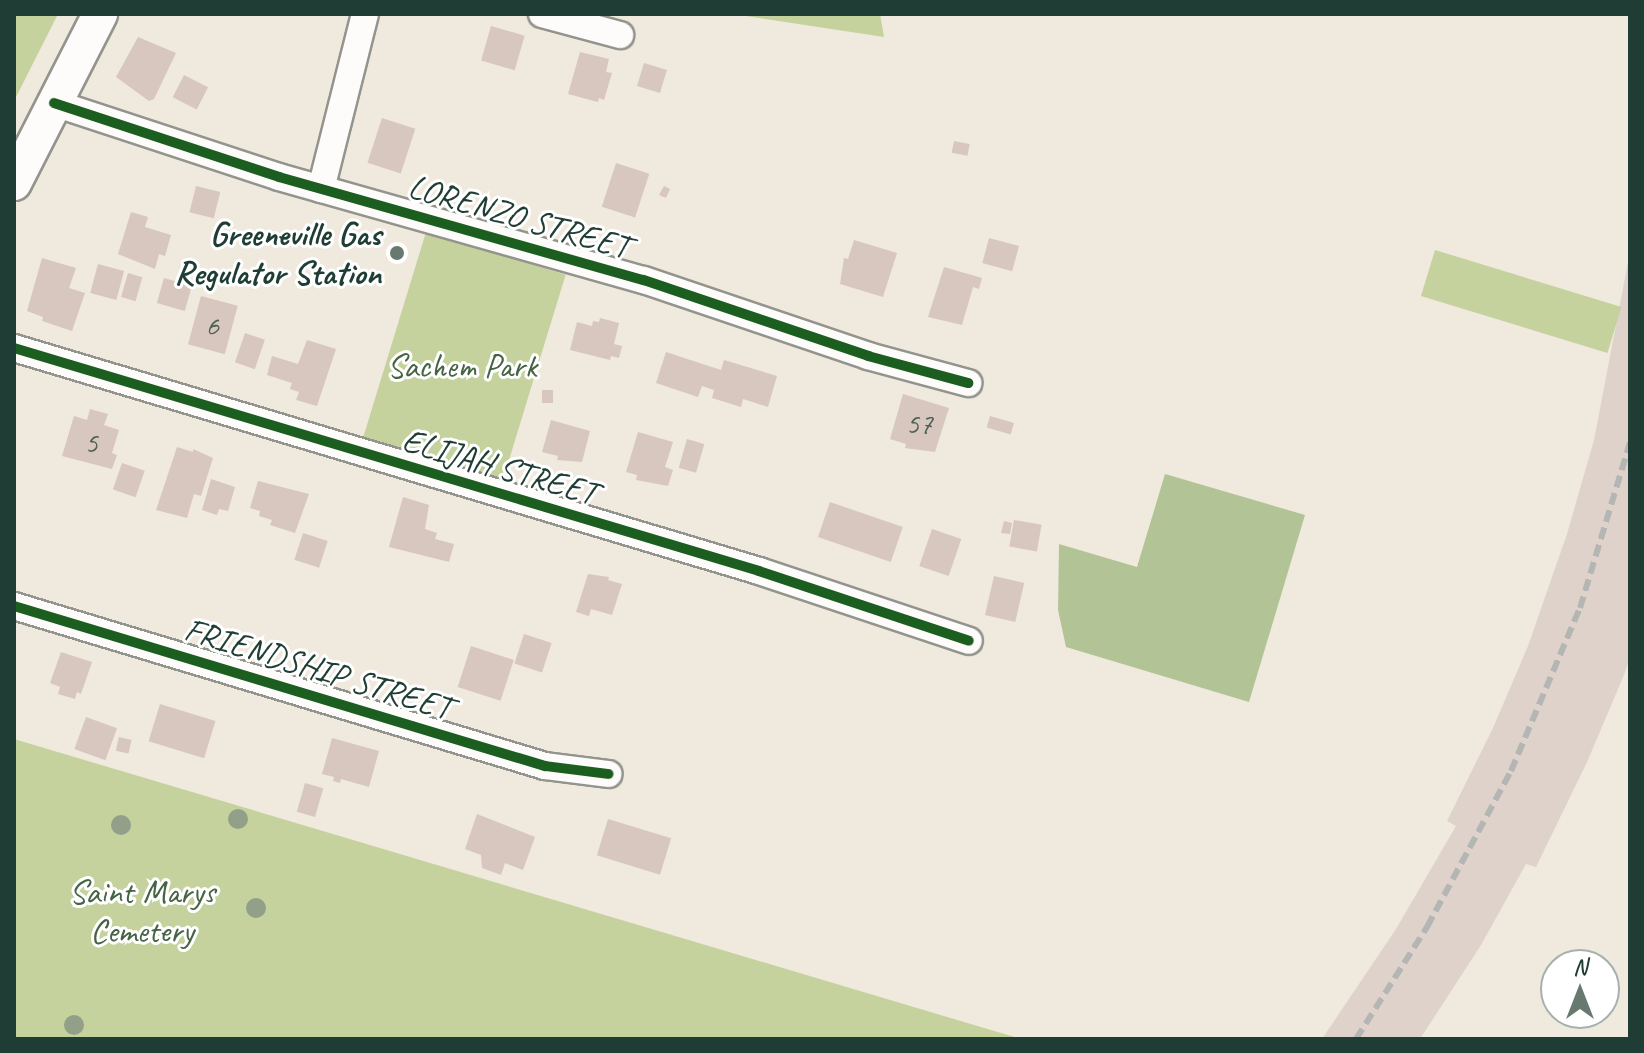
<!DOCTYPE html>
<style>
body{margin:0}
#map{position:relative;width:1644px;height:1053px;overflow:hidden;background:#f0e9de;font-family:Caveat,sans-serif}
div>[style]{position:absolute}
.industrial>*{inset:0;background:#ded2cb}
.green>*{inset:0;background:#c5d29d;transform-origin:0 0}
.forest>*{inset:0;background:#b2c496}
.building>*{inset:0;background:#d8c7be;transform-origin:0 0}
.roads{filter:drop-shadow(2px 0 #93948d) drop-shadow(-2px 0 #93948d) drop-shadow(0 2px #93948d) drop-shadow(0 -2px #93948d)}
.minor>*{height:26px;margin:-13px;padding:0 13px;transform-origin:13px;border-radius:13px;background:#fdfcfa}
.major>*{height:34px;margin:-17px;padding:0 17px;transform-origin:17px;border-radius:17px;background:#fdfcfa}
.rail>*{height:6px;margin-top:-3px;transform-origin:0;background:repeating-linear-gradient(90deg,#b4b6b4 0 12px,transparent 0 18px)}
.cycleway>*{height:10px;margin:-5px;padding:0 5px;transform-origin:5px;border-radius:5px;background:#1b5e20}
.trees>*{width:20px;height:20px;margin:-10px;border-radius:50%;background:#92a089}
.dots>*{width:22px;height:22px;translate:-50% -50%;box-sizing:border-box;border:4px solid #fff;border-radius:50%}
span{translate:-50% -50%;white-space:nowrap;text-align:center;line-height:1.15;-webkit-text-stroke:6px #fff;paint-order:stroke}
.number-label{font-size:30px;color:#4d6056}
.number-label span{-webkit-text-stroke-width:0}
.street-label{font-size:34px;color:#1f3d34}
.poi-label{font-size:34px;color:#1f3d34;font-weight:700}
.right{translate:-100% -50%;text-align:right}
.park-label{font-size:34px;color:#466444}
.frame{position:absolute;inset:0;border:16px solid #1f3d34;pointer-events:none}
.north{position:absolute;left:1540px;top:949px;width:80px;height:80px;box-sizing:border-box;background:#fff;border:2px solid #a5b1ae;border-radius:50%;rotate:0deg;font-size:22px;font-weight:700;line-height:32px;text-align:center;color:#1f3d34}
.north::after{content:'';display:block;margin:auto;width:28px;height:36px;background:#687970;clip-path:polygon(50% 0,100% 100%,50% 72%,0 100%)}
</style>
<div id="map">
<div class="industrial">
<div style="clip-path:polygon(1630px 252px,1630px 658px,1624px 675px,1587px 762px,1536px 867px,1526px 864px,1481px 945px,1420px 1039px,1322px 1039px,1396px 929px,1456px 826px,1447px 821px,1493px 728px,1528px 646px,1567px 534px,1594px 440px)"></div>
</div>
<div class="green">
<div style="clip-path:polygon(14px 14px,58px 14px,14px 101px)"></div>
<div style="clip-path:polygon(733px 14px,880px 14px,884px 37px)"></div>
<div style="left:426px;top:232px;width:146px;height:216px;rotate:17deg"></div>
<div style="left:1435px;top:250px;width:195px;height:48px;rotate:17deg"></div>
<div style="clip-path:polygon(14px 739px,682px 938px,1021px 1039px,14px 1039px)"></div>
</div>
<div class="forest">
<div style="clip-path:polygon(1165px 474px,1305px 515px,1249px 702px,1066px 647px,1058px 610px,1059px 544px,1137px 567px)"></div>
</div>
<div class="building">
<div style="left:491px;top:26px;width:35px;height:36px;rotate:16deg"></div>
<div style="clip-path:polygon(138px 37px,176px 53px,154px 99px,149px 101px,116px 77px)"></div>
<div style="clip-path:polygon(580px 52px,609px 59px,606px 72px,612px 73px,604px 100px,599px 98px,598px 102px,568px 94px)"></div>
<div style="left:644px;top:63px;width:24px;height:24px;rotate:17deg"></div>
<div style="left:184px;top:75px;width:27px;height:25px;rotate:27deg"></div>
<div style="left:382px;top:118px;width:35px;height:47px;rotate:18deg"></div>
<div style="left:954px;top:141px;width:16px;height:12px;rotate:11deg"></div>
<div style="left:616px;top:163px;width:35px;height:46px;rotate:18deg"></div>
<div style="left:196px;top:186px;width:25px;height:27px;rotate:14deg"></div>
<div style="clip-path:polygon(664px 186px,670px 189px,666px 198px,659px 195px)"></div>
<div style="clip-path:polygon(131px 212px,148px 217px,145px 227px,171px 235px,165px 256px,159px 254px,155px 269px,118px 254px)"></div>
<div style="left:989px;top:238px;width:31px;height:26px;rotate:15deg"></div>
<div style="clip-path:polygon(854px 240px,897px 253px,883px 297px,840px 284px,844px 258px,848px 259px)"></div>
<div style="left:392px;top:243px;width:15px;height:16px;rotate:20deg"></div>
<div style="clip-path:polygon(42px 258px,76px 268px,69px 288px,85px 293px,72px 331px,42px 321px,43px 317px,27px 311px)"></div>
<div style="left:98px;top:264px;width:27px;height:30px;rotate:15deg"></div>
<div style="clip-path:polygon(944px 267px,982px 278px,979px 289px,973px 287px,962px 325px,928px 317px)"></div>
<div style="left:128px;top:273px;width:15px;height:25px;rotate:16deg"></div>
<div style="left:164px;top:278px;width:29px;height:26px;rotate:16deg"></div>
<div style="left:201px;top:296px;width:38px;height:50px;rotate:15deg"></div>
<div style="clip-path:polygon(600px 318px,619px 323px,614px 344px,622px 346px,619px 358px,611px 356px,610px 360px,570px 350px,577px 322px,592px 326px,593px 321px,599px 322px)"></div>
<div style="left:245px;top:333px;width:21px;height:31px;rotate:19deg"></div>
<div style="clip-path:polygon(307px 340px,336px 349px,317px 406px,296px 400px,299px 392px,290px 389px,292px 383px,267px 375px,272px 356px,298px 364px)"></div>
<div style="clip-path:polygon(666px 352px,721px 370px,724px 360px,777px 376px,768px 407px,743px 399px,741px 407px,712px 398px,714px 390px,702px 386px,698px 397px,656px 383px)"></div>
<div style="left:542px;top:390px;width:11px;height:13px"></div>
<div style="clip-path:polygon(903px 394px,949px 408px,935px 452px,905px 448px,906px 444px,890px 439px)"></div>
<div style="clip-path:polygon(90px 409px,108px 414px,104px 425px,119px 430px,112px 453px,117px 455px,112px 469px,62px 456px,74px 416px,87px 420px)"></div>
<div style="left:990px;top:416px;width:25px;height:12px;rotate:16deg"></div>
<div style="clip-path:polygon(551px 420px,590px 431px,582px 462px,557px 460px,558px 456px,542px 452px)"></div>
<div style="clip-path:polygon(638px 432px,673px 442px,665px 467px,673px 470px,668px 486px,636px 480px,637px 475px,626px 472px)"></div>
<div style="left:687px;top:439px;width:18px;height:30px;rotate:16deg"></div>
<div style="clip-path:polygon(177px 447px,193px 452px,193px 449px,213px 458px,201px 496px,194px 494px,187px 518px,156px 510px)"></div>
<div style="left:122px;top:463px;width:24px;height:28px;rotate:19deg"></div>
<div style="clip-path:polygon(211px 479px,235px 487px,228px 511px,219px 509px,217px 515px,202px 510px)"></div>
<div style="clip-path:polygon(258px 481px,309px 494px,295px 533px,270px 525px,272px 520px,259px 516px,260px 511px,250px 508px)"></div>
<div style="clip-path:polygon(403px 497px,429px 505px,425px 529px,437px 533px,435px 539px,454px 544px,449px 562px,389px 547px)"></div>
<div style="left:830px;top:502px;width:77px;height:37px;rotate:19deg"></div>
<div style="left:1014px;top:520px;width:28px;height:27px;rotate:10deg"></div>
<div style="clip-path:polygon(1004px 521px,1012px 523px,1010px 534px,1001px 533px)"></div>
<div style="left:932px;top:529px;width:31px;height:39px;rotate:19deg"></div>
<div style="left:303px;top:533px;width:26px;height:28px;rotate:18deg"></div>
<div style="clip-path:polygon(588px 574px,609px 577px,608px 580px,622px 584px,612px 615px,591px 609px,589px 616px,576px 612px)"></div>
<div style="left:994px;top:576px;width:31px;height:40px;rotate:13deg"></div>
<div style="left:524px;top:634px;width:29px;height:31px;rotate:18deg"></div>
<div style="left:471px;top:646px;width:45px;height:43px;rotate:18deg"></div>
<div style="clip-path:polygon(61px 652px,92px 662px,81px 694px,77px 692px,75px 699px,58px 694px,60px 687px,50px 683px)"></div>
<div style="left:160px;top:704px;width:58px;height:39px;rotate:17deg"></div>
<div style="left:86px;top:717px;width:33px;height:34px;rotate:20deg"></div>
<div style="left:119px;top:737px;width:13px;height:14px;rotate:13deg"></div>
<div style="clip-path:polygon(332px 738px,379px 751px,369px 787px,341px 779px,340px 783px,333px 781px,334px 777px,322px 774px)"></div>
<div style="left:305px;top:783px;width:19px;height:30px;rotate:16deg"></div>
<div style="clip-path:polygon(477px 814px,535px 837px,523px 870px,505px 863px,501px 875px,482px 868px,481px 855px,465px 849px)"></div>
<div style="left:608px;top:819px;width:66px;height:38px;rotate:17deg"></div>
</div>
<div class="roads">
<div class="minor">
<div style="left:542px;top:14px;width:81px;rotate:15.1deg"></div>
<div style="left:54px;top:103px;width:237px;rotate:18.2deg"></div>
<div style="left:279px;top:177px;width:379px;rotate:15.8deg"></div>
<div style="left:644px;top:280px;width:237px;rotate:18.7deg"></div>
<div style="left:868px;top:356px;width:104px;rotate:15.1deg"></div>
<div style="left:321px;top:189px;width:180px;rotate:-75.9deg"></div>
<div style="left:14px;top:348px;width:778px;rotate:16.66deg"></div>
<div style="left:759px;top:571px;width:221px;rotate:18.4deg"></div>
<div style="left:14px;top:606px;width:555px;rotate:16.77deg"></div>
<div style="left:545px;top:766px;width:64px;rotate:7.2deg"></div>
</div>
<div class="major">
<div style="left:14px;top:183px;width:190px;rotate:-63deg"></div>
</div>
</div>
<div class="rail">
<div style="left:1356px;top:1039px;width:133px;rotate:-57.6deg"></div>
<div style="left:1427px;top:927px;width:177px;rotate:-61.7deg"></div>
<div style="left:1511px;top:771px;width:177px;rotate:-67.1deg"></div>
<div style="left:1580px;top:608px;width:173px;rotate:-73.2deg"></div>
</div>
<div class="cycleway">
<div style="left:54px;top:103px;width:237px;rotate:18.2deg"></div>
<div style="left:279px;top:177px;width:379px;rotate:15.8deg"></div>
<div style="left:644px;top:280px;width:237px;rotate:18.7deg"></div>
<div style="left:868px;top:356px;width:104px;rotate:15.1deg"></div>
<div style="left:14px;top:348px;width:778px;rotate:16.66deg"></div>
<div style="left:759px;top:571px;width:221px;rotate:18.4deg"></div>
<div style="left:14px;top:606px;width:555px;rotate:16.77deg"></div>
<div style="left:545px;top:766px;width:64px;rotate:7.2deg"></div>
</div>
<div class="trees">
<div style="left:238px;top:819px"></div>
<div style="left:121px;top:825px"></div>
<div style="left:256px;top:908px"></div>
<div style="left:74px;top:1025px"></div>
</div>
<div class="dots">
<div style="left:397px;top:253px;background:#687970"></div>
</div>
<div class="number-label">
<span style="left:212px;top:325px">6</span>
<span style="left:919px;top:423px">57</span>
<span style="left:91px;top:442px">5</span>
</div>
<div class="street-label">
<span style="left:519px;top:216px;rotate:16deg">LORENZO STREET</span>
<span style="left:500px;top:466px;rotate:16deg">ELIJAH STREET</span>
<span style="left:318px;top:668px;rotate:17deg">FRIENDSHIP STREET</span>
</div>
<div class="poi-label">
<span class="right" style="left:381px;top:253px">Greeneville Gas<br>Regulator Station</span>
</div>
<div class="park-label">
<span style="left:462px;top:366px">Sachem Park</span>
<span style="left:142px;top:911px">Saint Marys<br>Cemetery</span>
</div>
<div class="frame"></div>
<div class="north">N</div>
</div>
